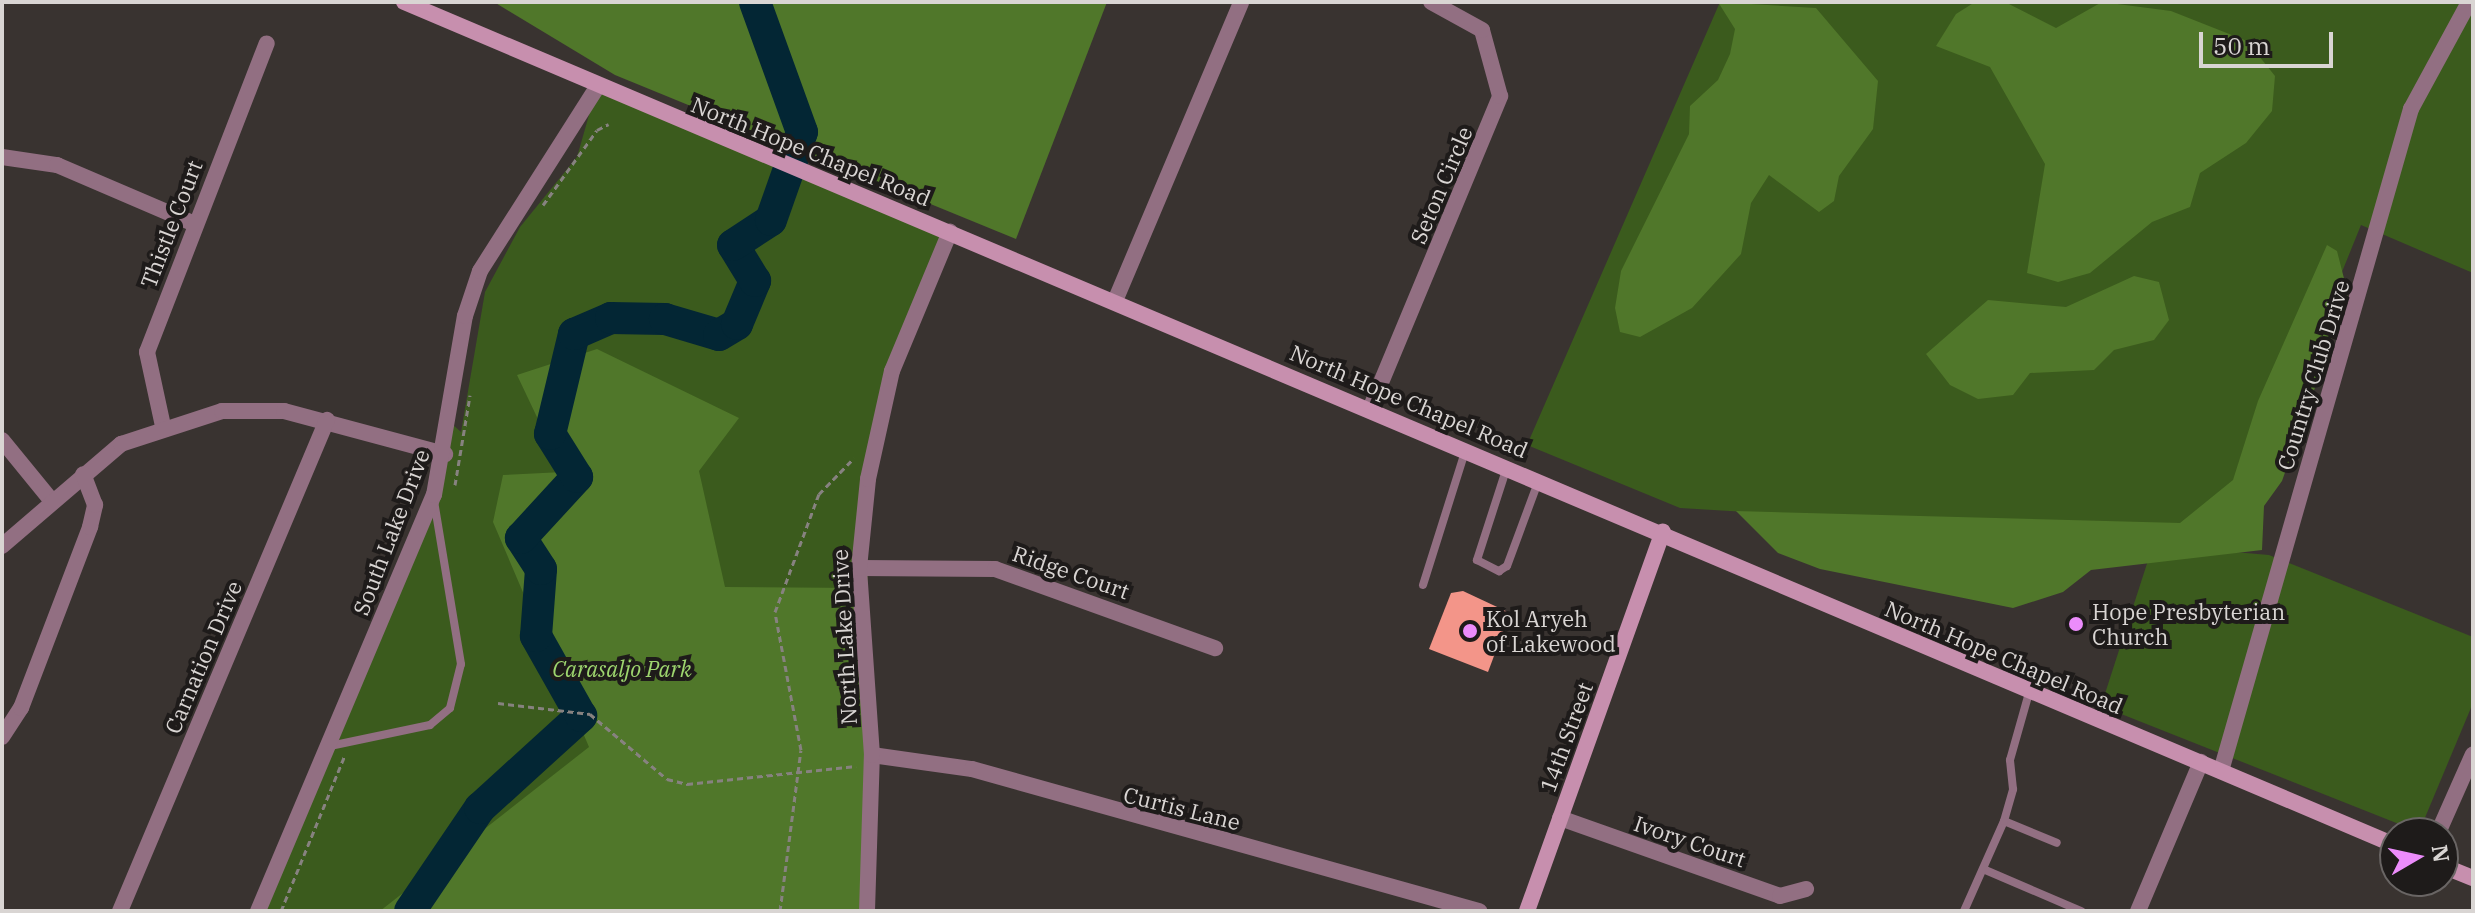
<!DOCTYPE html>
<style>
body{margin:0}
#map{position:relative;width:2475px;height:913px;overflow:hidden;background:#393330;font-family:"IBM Plex Serif",serif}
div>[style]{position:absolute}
.green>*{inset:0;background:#3b5b1d}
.forest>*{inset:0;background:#50772a}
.river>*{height:32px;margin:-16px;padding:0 16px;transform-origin:16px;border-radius:16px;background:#032634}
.building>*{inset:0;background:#f39589}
.path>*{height:3px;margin-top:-1.5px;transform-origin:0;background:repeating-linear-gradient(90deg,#878280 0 6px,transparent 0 10px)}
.lane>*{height:8px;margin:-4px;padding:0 4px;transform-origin:4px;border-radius:4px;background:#926f82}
.street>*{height:16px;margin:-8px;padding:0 8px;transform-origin:8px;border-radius:8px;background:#926f82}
.secondary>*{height:16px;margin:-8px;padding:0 8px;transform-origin:8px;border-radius:8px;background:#c78fae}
.dots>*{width:22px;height:22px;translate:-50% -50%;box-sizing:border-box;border:4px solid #1e1b1a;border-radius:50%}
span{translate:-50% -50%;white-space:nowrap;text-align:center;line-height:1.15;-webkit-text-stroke:8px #1e1b1a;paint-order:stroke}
.street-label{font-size:22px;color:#d9d5d3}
.poi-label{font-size:22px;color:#d9d5d3}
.left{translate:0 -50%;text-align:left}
.park-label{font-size:22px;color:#9ed66f;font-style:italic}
.frame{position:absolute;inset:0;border:4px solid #d9d5d3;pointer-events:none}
.north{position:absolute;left:2379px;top:817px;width:80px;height:80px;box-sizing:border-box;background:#1e1b1a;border:2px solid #696564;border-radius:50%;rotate:81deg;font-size:22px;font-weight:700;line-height:32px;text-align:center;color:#d9d5d3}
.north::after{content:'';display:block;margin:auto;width:28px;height:36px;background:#ec8cfb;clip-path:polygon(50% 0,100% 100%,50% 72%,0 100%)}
.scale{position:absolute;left:2199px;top:32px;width:134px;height:36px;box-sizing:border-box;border:4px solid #d9d5d3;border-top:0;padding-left:10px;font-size:24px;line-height:28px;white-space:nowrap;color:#d9d5d3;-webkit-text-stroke:6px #1e1b1a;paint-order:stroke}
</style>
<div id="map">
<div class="green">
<div style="clip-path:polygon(1720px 2px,2473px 2px,2473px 273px,2361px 225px,2233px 541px,1680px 508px,1527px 445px)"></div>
<div style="clip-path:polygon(597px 87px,950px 232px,902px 344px,868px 479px,867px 911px,258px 911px,404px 562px,451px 423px,461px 432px,485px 292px,520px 227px,577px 157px)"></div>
<div style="clip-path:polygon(2153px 545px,2269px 555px,2473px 637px,2473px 703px,2419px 832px,2101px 706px)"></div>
</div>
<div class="forest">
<div style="clip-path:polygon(494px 2px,1107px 2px,1016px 239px,615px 75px)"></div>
<div style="clip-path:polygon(1718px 2px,1816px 8px,1878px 81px,1873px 129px,1839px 176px,1834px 201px,1819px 212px,1769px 175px,1751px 203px,1741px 254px,1692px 308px,1640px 337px,1620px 332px,1615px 308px,1621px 271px,1689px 134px,1690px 106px,1718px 80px,1730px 54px,1735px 29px)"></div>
<div style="clip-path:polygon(1975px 2px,2005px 2px,2056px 28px,2102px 2px,2171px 11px,2247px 41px,2275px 76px,2272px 111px,2246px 143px,2200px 173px,2190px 207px,2152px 222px,2090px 273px,2058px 282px,2027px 273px,2045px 164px,1990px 67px,1936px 46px,1956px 14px)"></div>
<div style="clip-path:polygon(2327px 245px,2337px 251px,2348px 294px,2282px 481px,2264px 506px,2262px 550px,2091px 570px,2063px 592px,2013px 608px,1820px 569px,1778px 553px,1736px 511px,2180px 523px,2233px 480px,2258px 401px)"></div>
<div style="clip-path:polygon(2134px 276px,2159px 282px,2169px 320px,2154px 340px,2114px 350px,2094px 370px,2030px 373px,2013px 395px,1978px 399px,1950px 385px,1926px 354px,1988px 300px,2066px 307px)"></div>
<div style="clip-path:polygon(597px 349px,739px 418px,699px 471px,725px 587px,858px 588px,872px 764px,864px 911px,380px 911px,589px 747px,493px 522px,503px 475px,563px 472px,517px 375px)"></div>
</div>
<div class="river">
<div style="left:410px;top:911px;width:125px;rotate:-55.8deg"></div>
<div style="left:480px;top:808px;width:137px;rotate:-42.3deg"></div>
<div style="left:581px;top:716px;width:92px;rotate:-119.4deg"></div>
<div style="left:536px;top:636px;width:67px;rotate:-85.7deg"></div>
<div style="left:541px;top:569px;width:37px;rotate:-123deg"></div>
<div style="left:521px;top:538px;width:83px;rotate:-47.4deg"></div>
<div style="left:577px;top:477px;width:51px;rotate:-122.1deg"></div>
<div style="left:550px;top:434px;width:103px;rotate:-76.5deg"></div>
<div style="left:574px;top:334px;width:40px;rotate:-23.4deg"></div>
<div style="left:611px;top:318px;width:54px;rotate:1.1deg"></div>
<div style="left:665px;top:319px;width:56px;rotate:16.5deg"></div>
<div style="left:719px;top:335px;width:21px;rotate:-31deg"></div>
<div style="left:737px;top:324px;width:47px;rotate:-67.3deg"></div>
<div style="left:755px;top:281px;width:42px;rotate:-121.4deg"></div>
<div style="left:733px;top:245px;width:45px;rotate:-33.3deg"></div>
<div style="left:771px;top:220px;width:93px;rotate:-70.6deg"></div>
<div style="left:802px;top:132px;width:138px;rotate:-109.9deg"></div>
</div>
<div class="building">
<div style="clip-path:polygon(1463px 591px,1510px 613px,1488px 672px,1429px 649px,1451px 593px)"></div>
</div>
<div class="path">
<div style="left:543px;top:205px;width:92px;rotate:-54.2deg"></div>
<div style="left:597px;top:130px;width:13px;rotate:-27deg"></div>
<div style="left:455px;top:485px;width:91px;rotate:-80.5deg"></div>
<div style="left:498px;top:703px;width:93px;rotate:6.8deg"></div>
<div style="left:590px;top:714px;width:101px;rotate:40.2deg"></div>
<div style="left:667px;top:779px;width:21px;rotate:14deg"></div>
<div style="left:687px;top:784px;width:170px;rotate:-6.1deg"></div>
<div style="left:281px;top:911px;width:169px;rotate:-67.7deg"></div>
<div style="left:780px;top:911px;width:162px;rotate:-82.6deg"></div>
<div style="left:801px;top:750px;width:140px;rotate:-100.7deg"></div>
<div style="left:775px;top:612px;width:126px;rotate:-69.6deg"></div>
<div style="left:819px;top:494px;width:50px;rotate:-45.8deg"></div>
</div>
<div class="lane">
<div style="left:1507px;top:467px;width:98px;rotate:107.9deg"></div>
<div style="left:1477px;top:560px;width:25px;rotate:27deg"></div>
<div style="left:1499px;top:571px;width:9px;rotate:-32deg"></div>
<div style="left:1507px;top:566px;width:90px;rotate:-69.7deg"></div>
<div style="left:1423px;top:585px;width:143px;rotate:-72.5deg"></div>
<div style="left:330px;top:746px;width:102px;rotate:-11.9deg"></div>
<div style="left:430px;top:725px;width:26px;rotate:-40deg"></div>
<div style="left:450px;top:708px;width:45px;rotate:-76deg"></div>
<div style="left:461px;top:664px;width:165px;rotate:-99.4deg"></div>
<div style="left:2004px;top:821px;width:57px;rotate:22.5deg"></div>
<div style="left:1983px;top:869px;width:107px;rotate:23.2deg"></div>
<div style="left:1964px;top:911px;width:98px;rotate:-66deg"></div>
<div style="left:2004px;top:821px;width:33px;rotate:-74deg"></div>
<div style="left:2013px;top:789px;width:29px;rotate:-96deg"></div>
<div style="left:2010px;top:760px;width:70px;rotate:-74.2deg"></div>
</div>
<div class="street">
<div style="left:2px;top:157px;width:56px;rotate:8.3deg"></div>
<div style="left:57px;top:165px;width:147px;rotate:23.2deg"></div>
<div style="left:1115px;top:301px;width:324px;rotate:-67.1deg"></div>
<div style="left:1370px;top:409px;width:339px;rotate:-67.4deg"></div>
<div style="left:1500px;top:96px;width:68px;rotate:-105.3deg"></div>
<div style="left:1482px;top:30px;width:58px;rotate:-151.2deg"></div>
<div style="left:163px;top:426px;width:76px;rotate:-102.2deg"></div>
<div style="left:147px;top:352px;width:331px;rotate:-68.8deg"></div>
<div style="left:2px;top:440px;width:77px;rotate:50.8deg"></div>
<div style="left:2px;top:546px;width:157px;rotate:-40.6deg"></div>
<div style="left:121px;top:444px;width:106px;rotate:-18.1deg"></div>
<div style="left:222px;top:411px;width:62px"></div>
<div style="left:284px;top:411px;width:167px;rotate:15deg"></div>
<div style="left:859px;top:568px;width:136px;rotate:0.4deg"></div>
<div style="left:995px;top:569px;width:234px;rotate:19.8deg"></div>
<div style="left:2px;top:737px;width:35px;rotate:-57deg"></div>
<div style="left:21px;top:708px;width:194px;rotate:-69.1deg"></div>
<div style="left:90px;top:527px;width:23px;rotate:-77deg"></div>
<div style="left:95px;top:505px;width:33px;rotate:-111deg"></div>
<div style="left:872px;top:755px;width:101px;rotate:8deg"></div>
<div style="left:972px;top:769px;width:527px;rotate:15.65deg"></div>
<div style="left:2221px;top:771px;width:689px;rotate:-73.99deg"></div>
<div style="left:2411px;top:109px;width:122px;rotate:-61.5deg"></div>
<div style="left:1560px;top:818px;width:233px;rotate:19.5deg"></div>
<div style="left:1780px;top:896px;width:27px;rotate:-15deg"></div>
<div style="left:2438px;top:833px;width:86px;rotate:-66.1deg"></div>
<div style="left:120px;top:911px;width:533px;rotate:-67.14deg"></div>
<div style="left:258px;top:911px;width:452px;rotate:-67.1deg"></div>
<div style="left:434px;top:495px;width:182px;rotate:-80.2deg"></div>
<div style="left:465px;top:316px;width:47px;rotate:-71.6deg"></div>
<div style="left:480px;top:271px;width:218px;rotate:-57.5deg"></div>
<div style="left:867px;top:911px;width:156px;rotate:-88.2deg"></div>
<div style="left:872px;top:755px;width:187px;rotate:-94deg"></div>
<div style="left:859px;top:568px;width:89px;rotate:-84.2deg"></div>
<div style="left:868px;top:479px;width:111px;rotate:-77.5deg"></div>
<div style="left:892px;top:371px;width:151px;rotate:-67.4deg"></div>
<div style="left:2138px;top:911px;width:162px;rotate:-67.1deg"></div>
</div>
<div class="secondary">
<div style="left:404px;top:2px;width:2162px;rotate:22.95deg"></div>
<div style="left:2443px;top:866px;width:32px;rotate:22deg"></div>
<div style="left:1527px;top:911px;width:403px;rotate:-70.3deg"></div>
</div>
<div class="dots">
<div style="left:2076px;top:624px;background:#ec8cfb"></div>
<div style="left:1470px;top:631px;background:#ec8cfb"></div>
</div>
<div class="street-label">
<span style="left:811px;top:151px;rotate:22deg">North Hope Chapel Road</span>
<span style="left:1441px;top:185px;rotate:-67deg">Seton Circle</span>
<span style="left:171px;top:224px;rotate:-69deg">Thistle Court</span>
<span style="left:2313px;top:375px;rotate:-73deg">Country Club Drive</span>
<span style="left:1409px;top:401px;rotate:23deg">North Hope Chapel Road</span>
<span style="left:391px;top:532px;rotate:-69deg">South Lake Drive</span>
<span style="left:1071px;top:572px;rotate:19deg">Ridge Court</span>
<span style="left:844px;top:637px;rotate:-93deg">North Lake Drive</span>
<span style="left:203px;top:657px;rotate:-67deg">Carnation Drive</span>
<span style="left:2004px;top:657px;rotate:23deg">North Hope Chapel Road</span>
<span style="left:1566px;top:737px;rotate:-70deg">14th Street</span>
<span style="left:1182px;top:808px;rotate:14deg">Curtis Lane</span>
<span style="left:1690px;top:841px;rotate:19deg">Ivory Court</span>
</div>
<div class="poi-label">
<span class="left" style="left:2092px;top:624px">Hope Presbyterian<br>Church</span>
<span class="left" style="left:1486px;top:631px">Kol Aryeh<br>of Lakewood</span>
</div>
<div class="park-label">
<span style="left:622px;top:669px">Carasaljo Park</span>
</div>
<div class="frame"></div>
<div class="north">N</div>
<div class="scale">50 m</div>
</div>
